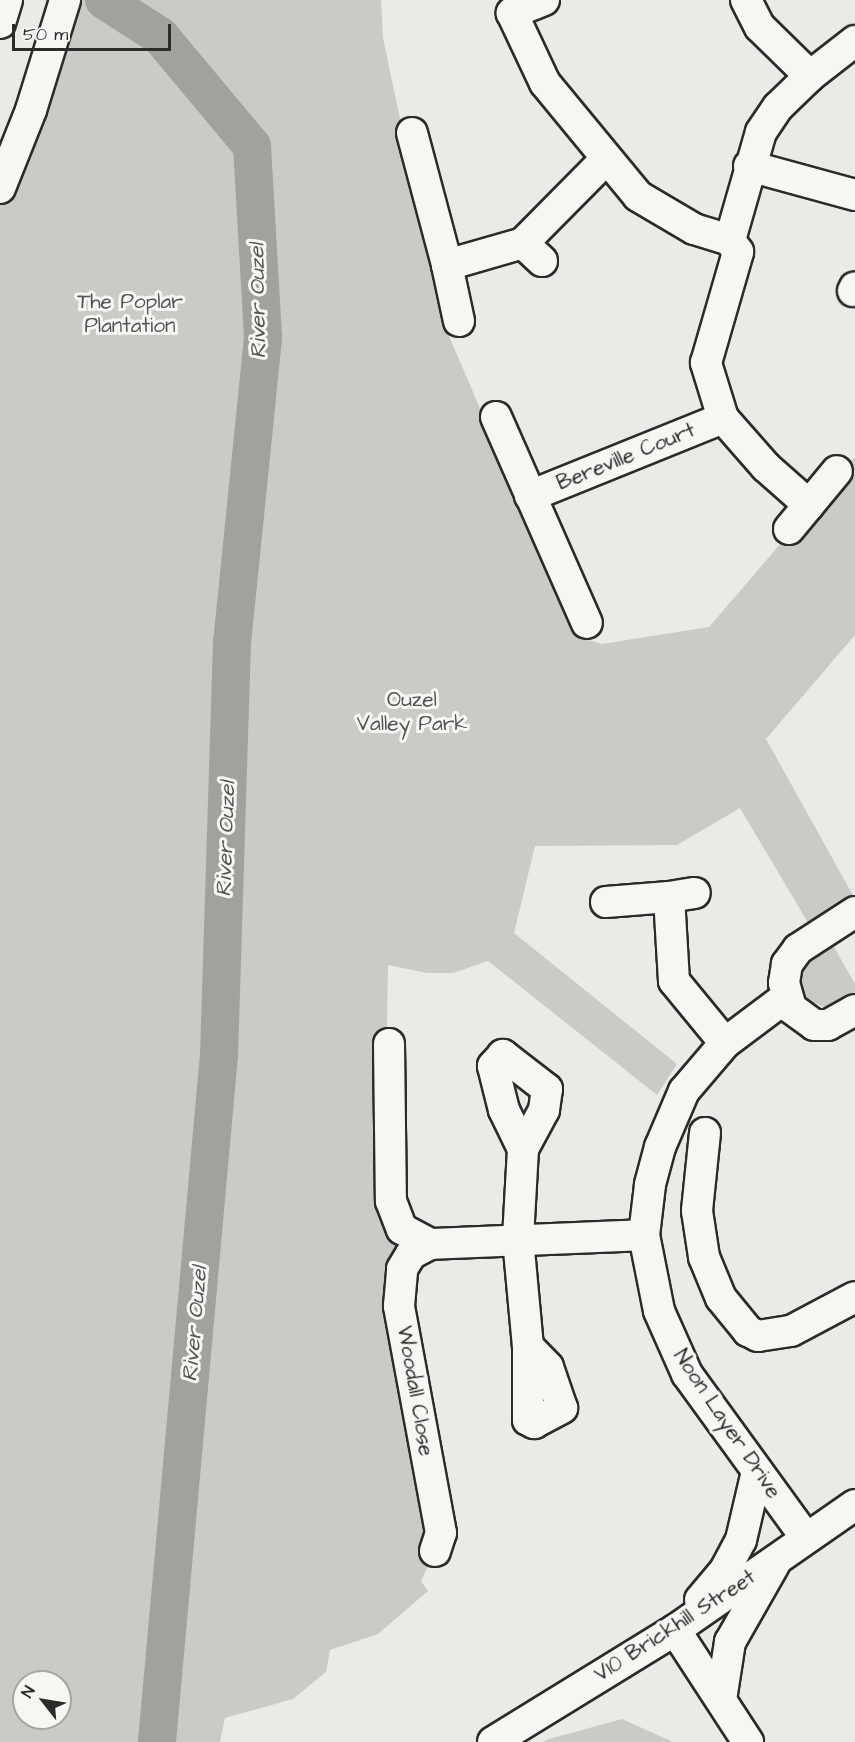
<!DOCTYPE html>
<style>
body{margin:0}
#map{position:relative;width:855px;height:1742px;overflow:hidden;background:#eaeae6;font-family:"Architects Daughter",sans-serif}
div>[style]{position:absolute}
.green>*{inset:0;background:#cacac7}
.river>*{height:38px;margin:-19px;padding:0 19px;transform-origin:19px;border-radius:19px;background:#a1a19e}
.roads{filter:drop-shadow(2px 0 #2b2b2b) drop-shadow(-2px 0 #2b2b2b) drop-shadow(0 2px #2b2b2b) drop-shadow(0 -2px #2b2b2b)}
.minor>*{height:30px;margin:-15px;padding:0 15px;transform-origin:15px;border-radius:15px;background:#f6f6f2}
span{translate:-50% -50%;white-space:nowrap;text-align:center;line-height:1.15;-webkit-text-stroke:6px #f6f6f2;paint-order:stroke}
.park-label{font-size:21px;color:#535352}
.street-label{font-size:21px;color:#2b2b2b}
.water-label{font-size:22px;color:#545453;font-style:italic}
.north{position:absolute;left:12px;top:1670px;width:60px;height:60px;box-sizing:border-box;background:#f6f6f2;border:2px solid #a5a5a2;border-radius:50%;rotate:301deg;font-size:16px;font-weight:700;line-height:24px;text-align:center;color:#2b2b2b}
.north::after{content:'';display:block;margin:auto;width:21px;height:27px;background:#2b2b2b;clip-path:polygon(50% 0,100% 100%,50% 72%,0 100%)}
.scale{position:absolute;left:12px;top:24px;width:159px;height:27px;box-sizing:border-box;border:3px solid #2b2b2b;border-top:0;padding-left:8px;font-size:18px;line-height:21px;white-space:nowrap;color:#2b2b2b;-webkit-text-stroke:4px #f6f6f2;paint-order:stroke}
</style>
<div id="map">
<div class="green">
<div style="clip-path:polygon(evenodd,65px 0,381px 0,383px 38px,443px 322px,578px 637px,602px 644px,709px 627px,855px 457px,855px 635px,766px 739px,855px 899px,810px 926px,740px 808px,677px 845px,535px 846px,514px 933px,677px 1064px,657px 1095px,488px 961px,453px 973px,427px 973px,388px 965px,387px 1023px,402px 1269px,435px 1551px,421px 1581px,428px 1591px,378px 1634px,330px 1650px,326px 1672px,293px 1699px,225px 1718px,220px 1742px,0 1742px,0 188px,65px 0,24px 1682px,60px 1682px,60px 1718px,24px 1718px,24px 1682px)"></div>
<div style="clip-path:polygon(830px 940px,855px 984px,855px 995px,824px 1007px,804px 998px,795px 970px)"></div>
<div style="clip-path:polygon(622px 1719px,673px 1742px,543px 1742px,549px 1739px)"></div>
</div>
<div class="river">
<div style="left:104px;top:0;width:67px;rotate:32.7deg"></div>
<div style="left:160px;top:36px;width:143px;rotate:50.1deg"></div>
<div style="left:252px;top:146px;width:192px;rotate:86.7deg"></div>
<div style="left:263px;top:338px;width:306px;rotate:95.8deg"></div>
<div style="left:232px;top:642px;width:413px;rotate:91.8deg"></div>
<div style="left:219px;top:1055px;width:690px;rotate:95.16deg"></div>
</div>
<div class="roads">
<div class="minor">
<div style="left:544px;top:0;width:35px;rotate:158deg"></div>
<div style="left:512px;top:13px;width:77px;rotate:64.8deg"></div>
<div style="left:545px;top:83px;width:146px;rotate:50.5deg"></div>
<div style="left:638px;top:196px;width:65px;rotate:30.5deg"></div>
<div style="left:694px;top:229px;width:38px;rotate:17deg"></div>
<div style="left:746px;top:0;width:30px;rotate:63deg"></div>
<div style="left:760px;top:27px;width:70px;rotate:44.4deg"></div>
<div style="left:0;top:23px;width:24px;rotate:-73deg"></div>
<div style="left:412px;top:133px;width:137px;rotate:75.1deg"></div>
<div style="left:749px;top:166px;width:110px;rotate:15.3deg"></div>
<div style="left:0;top:188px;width:84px;rotate:-68.3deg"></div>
<div style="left:31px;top:110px;width:115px;rotate:-72.8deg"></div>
<div style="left:542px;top:261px;width:26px;rotate:-137deg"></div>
<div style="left:523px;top:243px;width:118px;rotate:-45.3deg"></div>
<div style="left:853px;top:291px;width:4px;rotate:-63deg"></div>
<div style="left:459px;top:321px;width:57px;rotate:-102.1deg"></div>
<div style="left:447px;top:265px;width:79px;rotate:-16.1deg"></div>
<div style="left:496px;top:417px;width:225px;rotate:66.2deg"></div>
<div style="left:530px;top:496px;width:208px;rotate:-22deg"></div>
<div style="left:809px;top:505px;width:57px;rotate:-138.5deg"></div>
<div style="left:766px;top:467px;width:65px;rotate:-131.3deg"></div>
<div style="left:723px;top:418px;width:58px;rotate:-107.2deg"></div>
<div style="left:706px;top:363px;width:116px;rotate:-73.9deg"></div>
<div style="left:738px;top:252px;width:14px;rotate:-124deg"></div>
<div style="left:730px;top:240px;width:112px;rotate:-74deg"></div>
<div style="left:761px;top:132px;width:30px;rotate:-56deg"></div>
<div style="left:778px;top:107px;width:45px;rotate:-44.1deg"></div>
<div style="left:810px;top:76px;width:57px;rotate:-37.9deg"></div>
<div style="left:789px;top:529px;width:75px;rotate:-50.4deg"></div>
<div style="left:669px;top:897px;width:26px;rotate:-9deg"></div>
<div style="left:606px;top:902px;width:63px;rotate:-4.5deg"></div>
<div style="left:669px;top:897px;width:84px;rotate:86.6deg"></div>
<div style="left:674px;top:981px;width:80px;rotate:50.6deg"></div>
<div style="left:855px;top:912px;width:68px;rotate:147deg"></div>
<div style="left:798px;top:949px;width:19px;rotate:126deg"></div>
<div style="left:787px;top:964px;width:19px;rotate:99deg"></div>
<div style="left:784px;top:983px;width:26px;rotate:74deg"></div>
<div style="left:791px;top:1008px;width:29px;rotate:36deg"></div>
<div style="left:814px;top:1025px;width:14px"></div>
<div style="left:828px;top:1025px;width:31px;rotate:-29deg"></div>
<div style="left:785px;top:998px;width:75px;rotate:143.1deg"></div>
<div style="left:725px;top:1043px;width:63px;rotate:130.5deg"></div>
<div style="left:684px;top:1091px;width:61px;rotate:113.2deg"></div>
<div style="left:660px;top:1147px;width:39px;rotate:105deg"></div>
<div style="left:650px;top:1185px;width:50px;rotate:96.8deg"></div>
<div style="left:644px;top:1235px;width:77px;rotate:78.8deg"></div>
<div style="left:659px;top:1311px;width:69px;rotate:66deg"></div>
<div style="left:687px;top:1374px;width:203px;rotate:54deg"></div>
<div style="left:389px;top:1044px;width:157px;rotate:89.3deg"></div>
<div style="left:391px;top:1201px;width:30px;rotate:69deg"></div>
<div style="left:402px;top:1229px;width:32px;rotate:28deg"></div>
<div style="left:705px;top:1133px;width:78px;rotate:95.9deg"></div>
<div style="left:697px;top:1211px;width:47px;rotate:81.3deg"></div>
<div style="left:704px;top:1257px;width:44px;rotate:67.5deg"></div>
<div style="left:721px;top:1298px;width:43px;rotate:50.7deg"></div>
<div style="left:748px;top:1331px;width:11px;rotate:27deg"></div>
<div style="left:758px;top:1336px;width:33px;rotate:-9deg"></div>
<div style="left:791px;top:1331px;width:72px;rotate:-28deg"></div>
<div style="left:523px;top:1149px;width:44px;rotate:-61.7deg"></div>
<div style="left:544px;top:1110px;width:21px;rotate:-82deg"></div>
<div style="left:547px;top:1089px;width:56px;rotate:-142.3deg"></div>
<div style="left:503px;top:1055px;width:15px;rotate:132deg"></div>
<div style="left:493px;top:1066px;width:45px;rotate:76deg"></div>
<div style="left:504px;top:1110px;width:43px;rotate:64deg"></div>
<div style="left:523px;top:1149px;width:90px;rotate:93.2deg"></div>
<div style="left:518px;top:1239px;width:107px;rotate:84.7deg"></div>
<div style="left:528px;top:1346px;width:74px;rotate:90deg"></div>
<div style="left:528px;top:1420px;width:7px;rotate:27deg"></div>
<div style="left:534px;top:1423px;width:32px;rotate:-28deg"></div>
<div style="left:562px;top:1408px;width:43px;rotate:-108.9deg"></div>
<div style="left:548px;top:1367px;width:29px;rotate:-134deg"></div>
<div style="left:435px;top:1551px;width:19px;rotate:-72deg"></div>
<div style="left:441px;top:1533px;width:231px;rotate:-100.5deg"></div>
<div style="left:399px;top:1306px;width:37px;rotate:-85deg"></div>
<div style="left:402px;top:1269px;width:17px;rotate:-59deg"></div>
<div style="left:411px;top:1254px;width:21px;rotate:-28deg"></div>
<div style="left:430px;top:1244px;width:214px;rotate:-2.4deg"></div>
<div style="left:700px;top:1600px;width:39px;rotate:-50deg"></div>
<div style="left:725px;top:1570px;width:34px;rotate:-62deg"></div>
<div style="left:741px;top:1540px;width:71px;rotate:-76.9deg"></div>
<div style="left:675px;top:1630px;width:134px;rotate:56.9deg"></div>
<div style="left:721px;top:1700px;width:59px;rotate:-81.2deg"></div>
<div style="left:730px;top:1642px;width:89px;rotate:-60.3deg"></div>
<div style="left:493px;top:1742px;width:214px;rotate:-31.6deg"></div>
<div style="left:675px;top:1630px;width:219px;rotate:-34.8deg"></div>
</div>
</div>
<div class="park-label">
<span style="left:130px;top:314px">The Poplar<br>Plantation</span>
<span style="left:412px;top:712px">Ouzel<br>Valley Park</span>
</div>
<div class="street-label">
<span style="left:626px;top:457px;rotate:-22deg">Bereville Court</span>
<span style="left:415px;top:1391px;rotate:80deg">Woodall Close</span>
<span style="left:727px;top:1424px;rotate:56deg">Noon Layer Drive</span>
<span style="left:675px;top:1626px;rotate:-33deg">V10 Brickhill Street</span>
</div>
<div class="water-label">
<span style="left:258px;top:301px;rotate:-91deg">River Ouzel</span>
<span style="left:226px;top:839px;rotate:-88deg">River Ouzel</span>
<span style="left:195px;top:1324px;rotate:-85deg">River Ouzel</span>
</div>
<div class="north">N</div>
<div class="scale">50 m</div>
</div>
